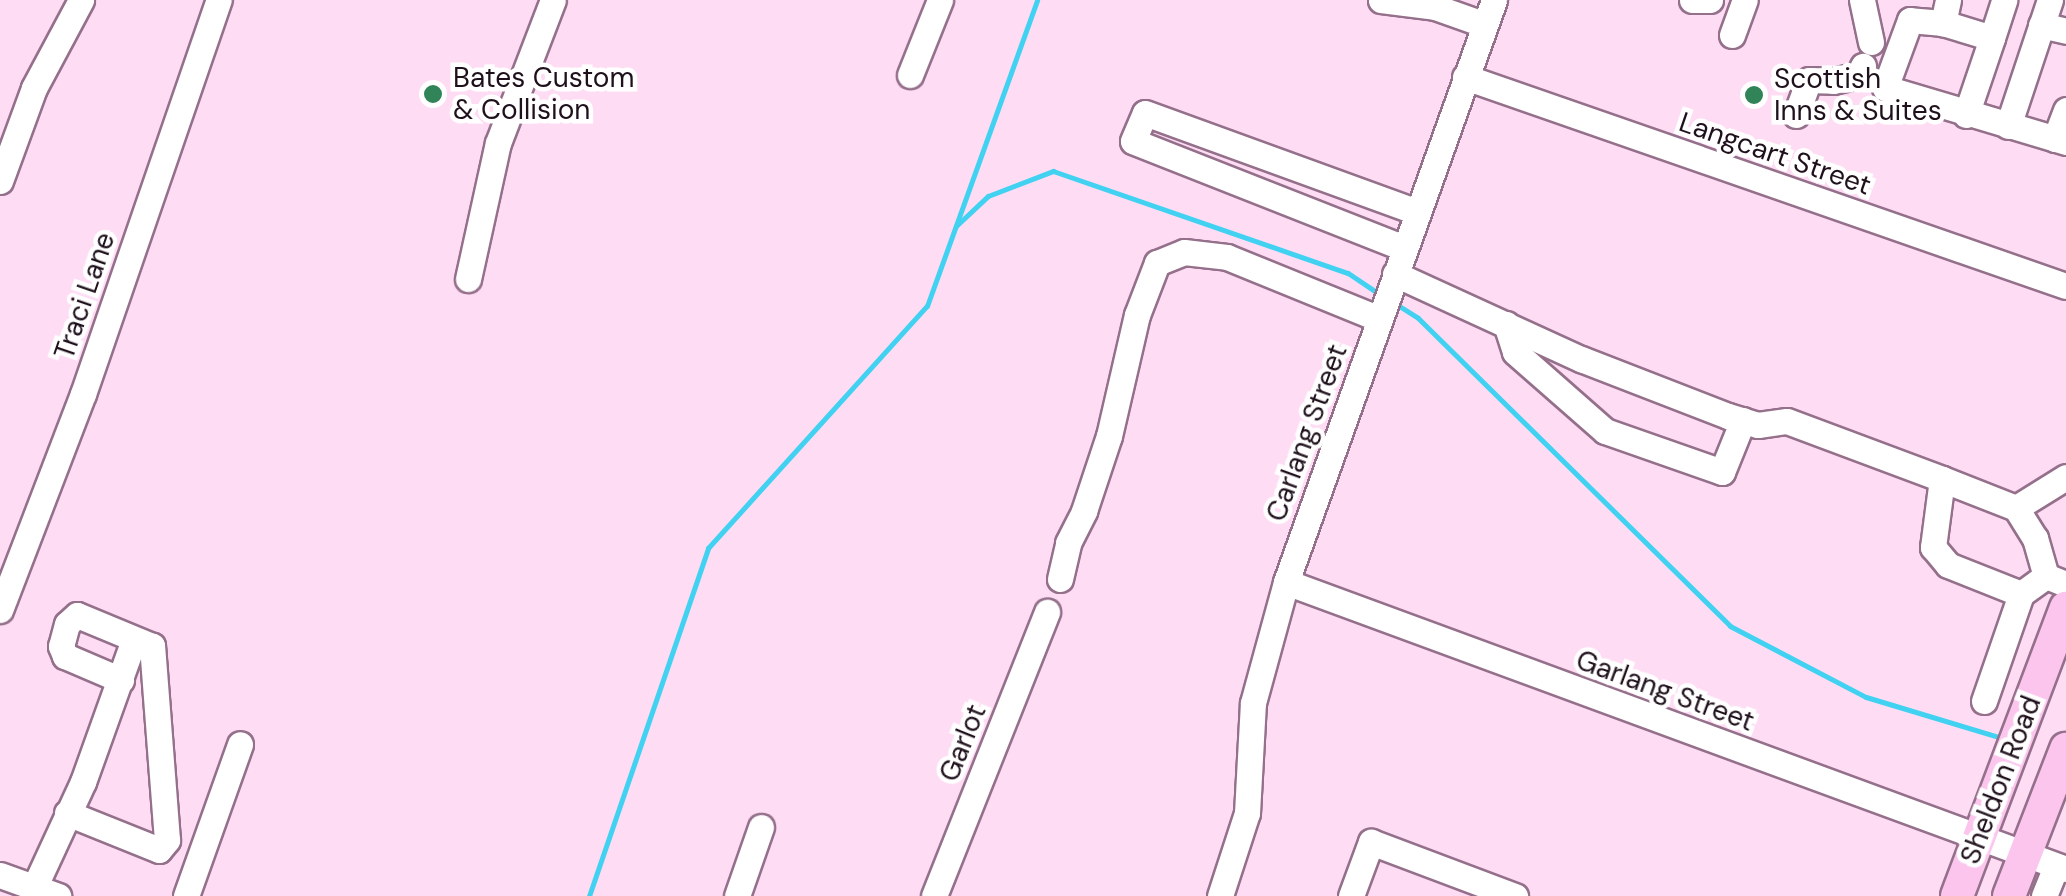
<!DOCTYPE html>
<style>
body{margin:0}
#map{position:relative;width:2066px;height:896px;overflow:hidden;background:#fedcf4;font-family:"DM Sans",sans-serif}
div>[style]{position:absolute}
.stream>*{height:5px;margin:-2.5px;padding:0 2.5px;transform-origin:2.5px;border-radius:2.5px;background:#41d1f1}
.minor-tunnel>*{height:25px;margin-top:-12.5px;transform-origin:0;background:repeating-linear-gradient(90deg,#ddbed4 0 25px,transparent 0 37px)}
.roads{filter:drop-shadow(2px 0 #95708b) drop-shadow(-2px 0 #95708b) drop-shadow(0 2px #95708b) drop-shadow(0 -2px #95708b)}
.minor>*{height:25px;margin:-12.5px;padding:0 12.5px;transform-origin:12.5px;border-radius:12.5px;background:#fff}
.major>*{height:32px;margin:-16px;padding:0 16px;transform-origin:16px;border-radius:16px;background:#fbc5ee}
.dots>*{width:28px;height:28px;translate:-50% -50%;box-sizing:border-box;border:5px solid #fff;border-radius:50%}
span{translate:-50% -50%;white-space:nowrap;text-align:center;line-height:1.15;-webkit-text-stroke:9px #fff;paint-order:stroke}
.poi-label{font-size:28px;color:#1f111c}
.left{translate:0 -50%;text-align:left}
.street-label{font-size:28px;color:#1f111c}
</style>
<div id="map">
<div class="stream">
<div style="left:956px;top:226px;width:44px;rotate:-43.2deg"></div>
<div style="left:988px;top:196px;width:70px;rotate:-21deg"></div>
<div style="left:1053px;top:171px;width:312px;rotate:19.1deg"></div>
<div style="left:1348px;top:273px;width:36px;rotate:34deg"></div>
<div style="left:1396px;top:304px;width:26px;rotate:32deg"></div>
<div style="left:1418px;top:318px;width:438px;rotate:44.6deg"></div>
<div style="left:1730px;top:626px;width:153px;rotate:27.6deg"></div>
<div style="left:1866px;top:697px;width:145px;rotate:16.8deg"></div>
<div style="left:589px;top:896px;width:368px;rotate:-71.1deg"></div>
<div style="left:708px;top:548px;width:326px;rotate:-47.9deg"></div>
<div style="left:927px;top:306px;width:325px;rotate:-70.2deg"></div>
</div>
<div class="minor-tunnel">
<div style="left:1867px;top:54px;width:9px;rotate:27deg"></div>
</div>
<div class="roads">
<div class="minor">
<div style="left:1381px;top:0;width:54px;rotate:7.4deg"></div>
<div style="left:1435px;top:7px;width:51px;rotate:19.5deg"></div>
<div style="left:1692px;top:0;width:18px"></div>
<div style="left:1862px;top:0;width:43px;rotate:77.9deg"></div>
<div style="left:1948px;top:0;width:24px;rotate:102deg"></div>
<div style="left:1943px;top:23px;width:33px;rotate:-175deg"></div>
<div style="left:1910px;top:20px;width:72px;rotate:110.2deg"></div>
<div style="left:1885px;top:88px;width:189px;rotate:16.6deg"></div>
<div style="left:1943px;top:23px;width:51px;rotate:17deg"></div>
<div style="left:1992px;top:38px;width:40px;rotate:-72deg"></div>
<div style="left:2041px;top:25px;width:26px;rotate:13deg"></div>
<div style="left:1732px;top:35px;width:37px;rotate:-70deg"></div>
<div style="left:910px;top:75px;width:81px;rotate:-68.2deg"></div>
<div style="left:1465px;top:77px;width:636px;rotate:19.18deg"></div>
<div style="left:1796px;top:115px;width:37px;rotate:-70deg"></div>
<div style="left:1809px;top:80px;width:24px;rotate:2deg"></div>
<div style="left:1833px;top:81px;width:27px;rotate:-13deg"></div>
<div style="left:1859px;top:75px;width:10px;rotate:-66deg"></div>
<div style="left:1966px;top:115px;width:81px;rotate:-71.3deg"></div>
<div style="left:2008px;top:126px;width:133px;rotate:-71.6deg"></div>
<div style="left:2055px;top:139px;width:31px;rotate:-69deg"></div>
<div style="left:0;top:181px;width:99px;rotate:-69.9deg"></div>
<div style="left:34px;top:88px;width:100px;rotate:-61.9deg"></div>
<div style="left:1404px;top:248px;width:291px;rotate:-158.5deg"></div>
<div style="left:1133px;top:141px;width:30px;rotate:-67deg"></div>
<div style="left:1145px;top:113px;width:289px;rotate:20deg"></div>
<div style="left:1395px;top:274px;width:205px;rotate:24.6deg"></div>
<div style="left:1581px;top:359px;width:158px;rotate:21.2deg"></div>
<div style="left:1728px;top:416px;width:31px;rotate:17deg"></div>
<div style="left:1758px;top:425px;width:29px;rotate:-8deg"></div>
<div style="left:1787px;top:421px;width:165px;rotate:20.5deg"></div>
<div style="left:1942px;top:479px;width:69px;rotate:97.5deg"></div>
<div style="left:1933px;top:547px;width:23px;rotate:50deg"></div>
<div style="left:1948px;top:565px;width:79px;rotate:21.7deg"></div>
<div style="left:2021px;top:594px;width:31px;rotate:-36deg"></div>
<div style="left:468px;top:279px;width:139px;rotate:-77.6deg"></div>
<div style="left:498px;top:143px;width:153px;rotate:-69deg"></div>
<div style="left:1506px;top:324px;width:29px;rotate:72deg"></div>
<div style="left:1515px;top:352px;width:120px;rotate:41.3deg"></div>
<div style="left:1605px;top:431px;width:124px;rotate:19.3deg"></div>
<div style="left:1722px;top:472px;width:56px;rotate:-68deg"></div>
<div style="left:1942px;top:479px;width:79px;rotate:21.4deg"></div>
<div style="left:2016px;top:508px;width:36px;rotate:58deg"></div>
<div style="left:2035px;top:538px;width:40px;rotate:74deg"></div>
<div style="left:2046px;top:576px;width:22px;rotate:22deg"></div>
<div style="left:2016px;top:508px;width:59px;rotate:-31.8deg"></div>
<div style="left:1060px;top:579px;width:37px;rotate:-77deg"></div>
<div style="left:1068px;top:543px;width:36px;rotate:-63deg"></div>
<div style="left:1084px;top:511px;width:79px;rotate:-71.6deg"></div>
<div style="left:1109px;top:436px;width:124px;rotate:-77deg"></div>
<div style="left:1137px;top:315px;width:56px;rotate:-69deg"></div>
<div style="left:1157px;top:263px;width:29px;rotate:-22deg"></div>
<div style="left:1184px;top:252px;width:43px;rotate:6.6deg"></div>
<div style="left:1227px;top:257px;width:165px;rotate:22.1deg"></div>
<div style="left:1286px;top:582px;width:831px;rotate:20.2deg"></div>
<div style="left:0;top:610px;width:231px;rotate:-69deg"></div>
<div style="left:83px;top:394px;width:417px;rotate:-71deg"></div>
<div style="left:1984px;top:701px;width:113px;rotate:-70.9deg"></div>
<div style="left:67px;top:813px;width:99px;rotate:21.9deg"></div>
<div style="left:159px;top:850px;width:13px;rotate:-51deg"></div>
<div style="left:167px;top:840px;width:195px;rotate:-94.4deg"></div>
<div style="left:152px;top:646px;width:81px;rotate:-157.5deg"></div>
<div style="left:77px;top:615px;width:13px;rotate:138deg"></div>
<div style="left:67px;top:624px;width:23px;rotate:105deg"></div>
<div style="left:61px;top:646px;width:11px;rotate:68deg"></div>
<div style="left:65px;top:656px;width:61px;rotate:23.2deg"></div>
<div style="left:0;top:875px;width:62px;rotate:19.9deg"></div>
<div style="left:34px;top:888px;width:117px;rotate:-65.2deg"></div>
<div style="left:83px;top:782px;width:149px;rotate:-70.3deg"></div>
<div style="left:186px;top:896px;width:161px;rotate:-70.4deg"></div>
<div style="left:737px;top:896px;width:73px;rotate:-70.8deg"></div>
<div style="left:934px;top:896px;width:306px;rotate:-68.3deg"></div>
<div style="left:1220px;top:896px;width:87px;rotate:-72deg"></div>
<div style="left:1247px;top:813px;width:110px;rotate:-86.9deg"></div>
<div style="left:1253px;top:703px;width:125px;rotate:-74.7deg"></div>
<div style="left:1286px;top:582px;width:618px;rotate:-70.33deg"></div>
<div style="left:1351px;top:896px;width:58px;rotate:-69.7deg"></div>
<div style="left:1371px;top:842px;width:154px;rotate:20.6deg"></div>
<div style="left:2044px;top:896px;width:32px;rotate:-68deg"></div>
</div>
<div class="major">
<div style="left:1957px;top:896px;width:308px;rotate:-69.3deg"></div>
<div style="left:2009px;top:896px;width:158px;rotate:-68.8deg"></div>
</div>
</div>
<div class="dots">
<div style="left:433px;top:94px;background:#308457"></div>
<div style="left:1754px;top:95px;background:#308457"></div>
</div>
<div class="poi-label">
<span class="left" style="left:453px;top:94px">Bates Custom<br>&amp; Collision</span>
<span class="left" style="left:1774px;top:95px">Scottish<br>Inns &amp; Suites</span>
</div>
<div class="street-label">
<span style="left:1775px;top:154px;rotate:19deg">Langcart Street</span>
<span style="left:85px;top:296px;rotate:-71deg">Traci Lane</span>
<span style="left:1307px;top:433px;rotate:-70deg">Carlang Street</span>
<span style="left:1665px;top:691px;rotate:20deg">Garlang Street</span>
<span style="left:963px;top:743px;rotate:-68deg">Garlot</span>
<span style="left:2001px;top:780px;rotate:-69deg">Sheldon Road</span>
</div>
</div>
